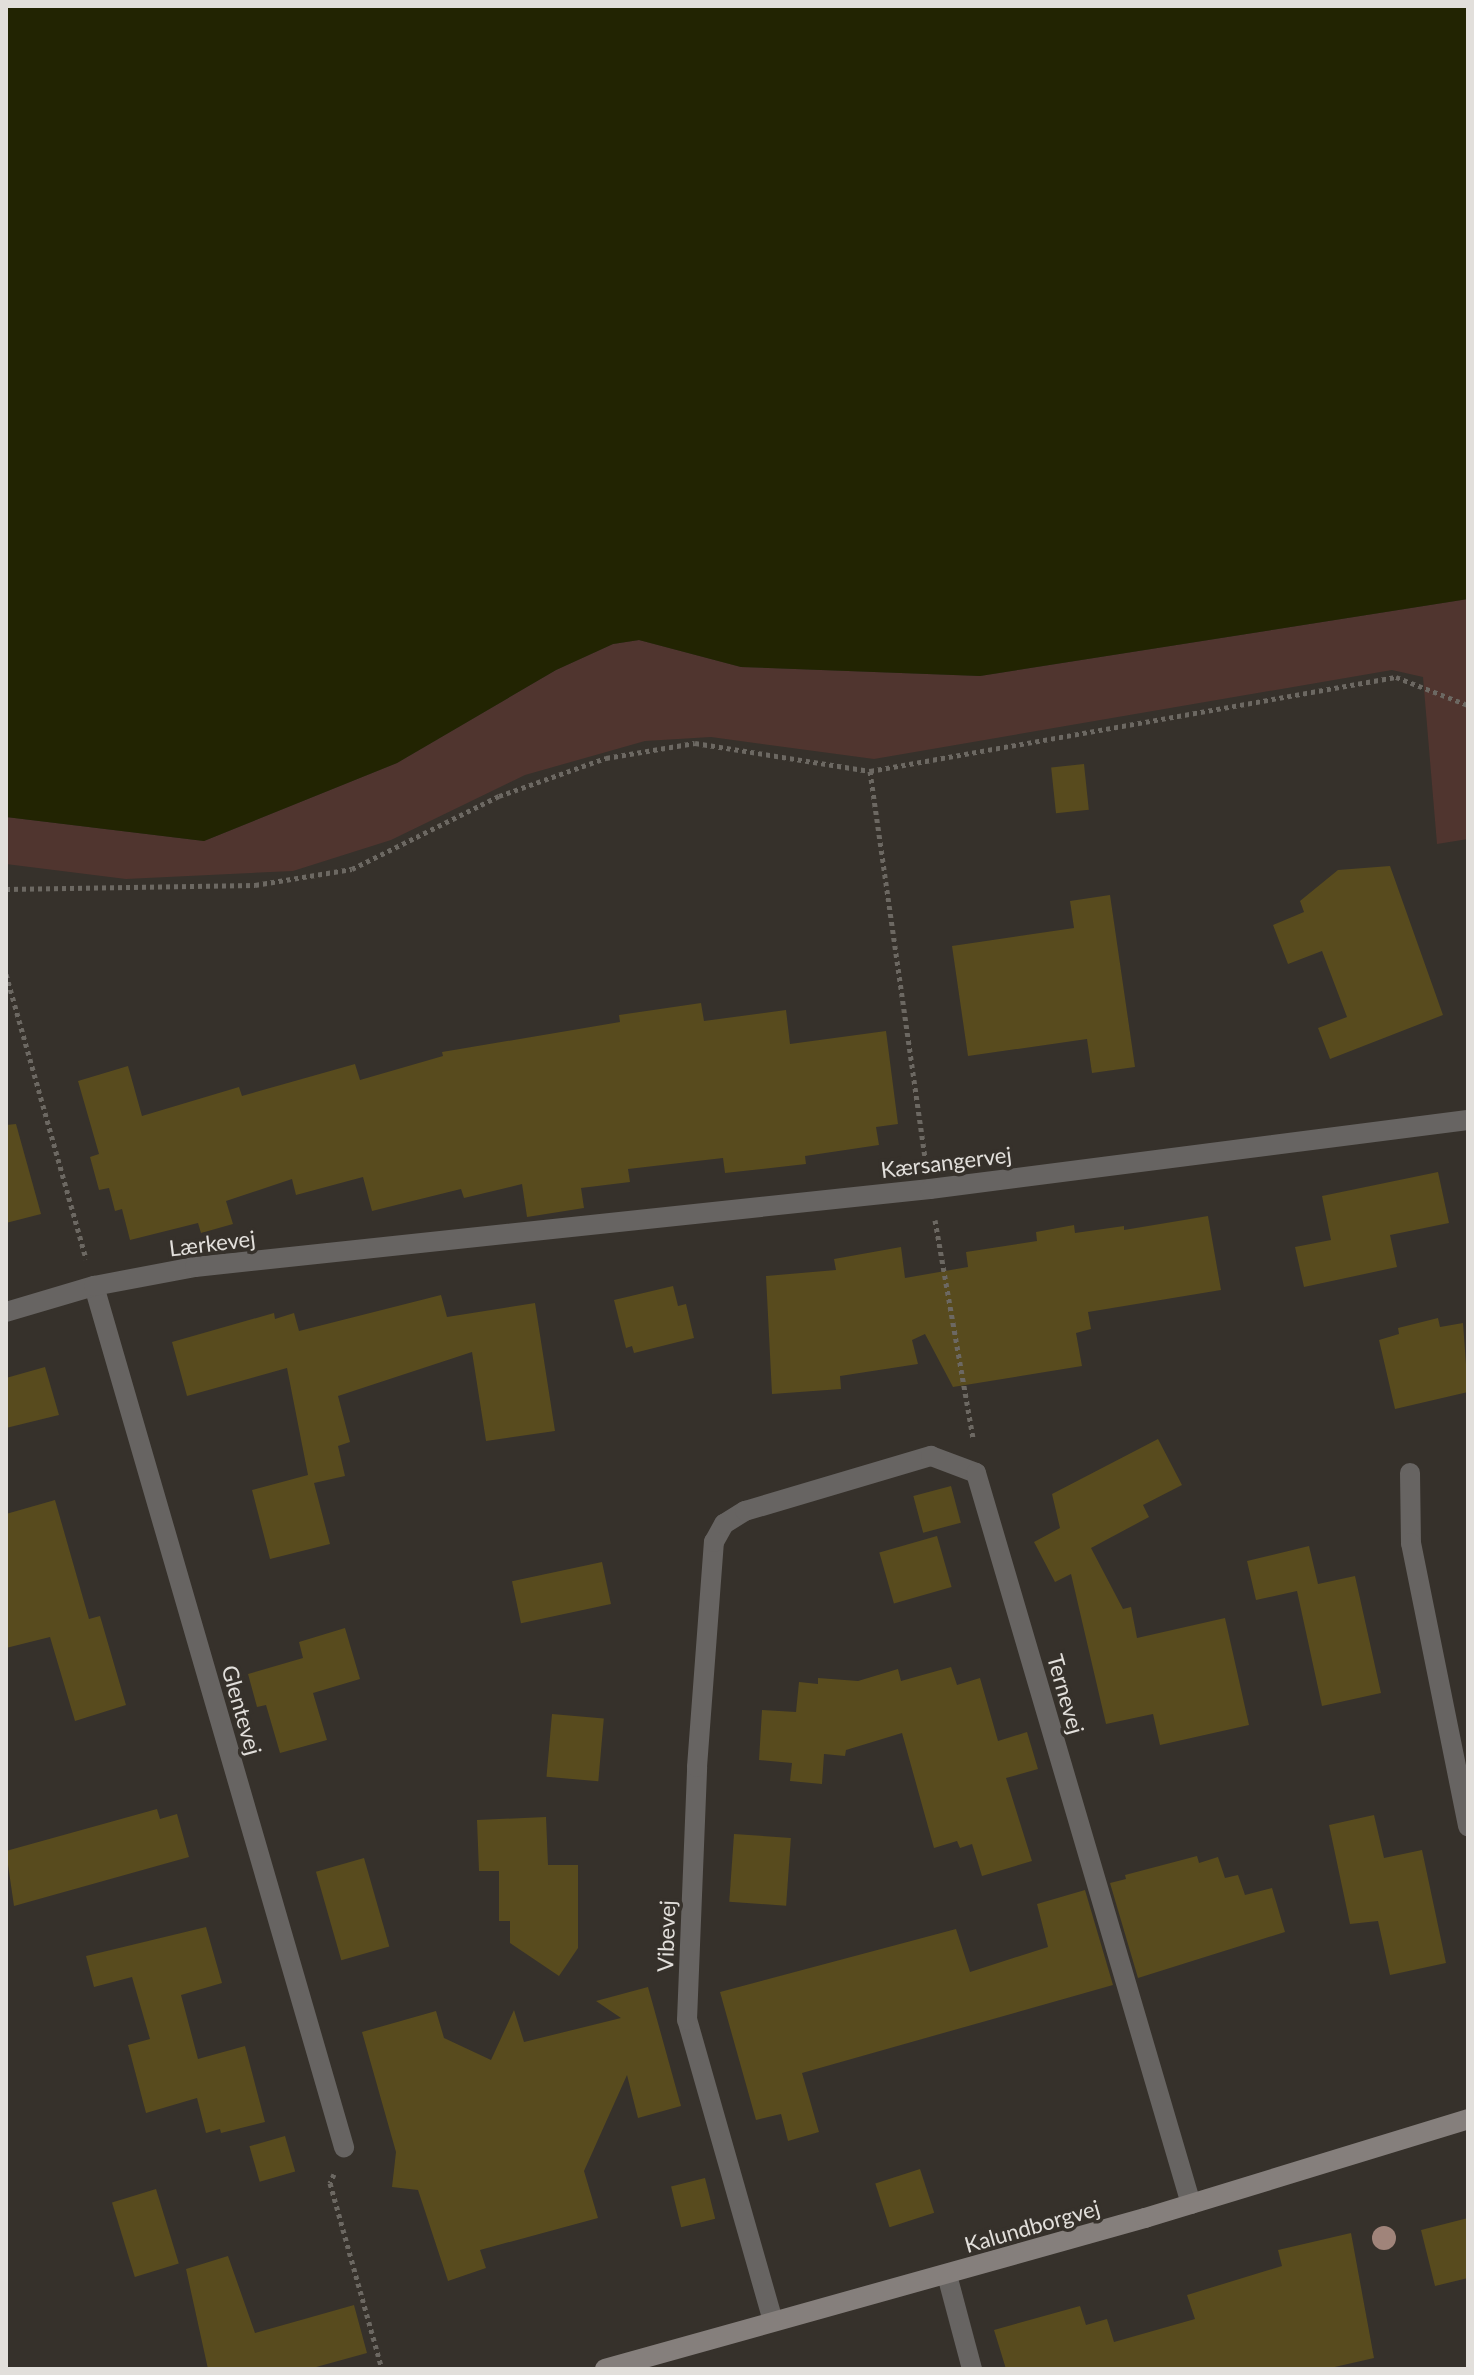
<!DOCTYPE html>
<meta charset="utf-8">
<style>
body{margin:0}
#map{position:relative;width:1474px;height:2375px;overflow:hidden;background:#36312b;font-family:Lato,sans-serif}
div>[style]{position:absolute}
.green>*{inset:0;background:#50352f}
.water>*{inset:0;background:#222402}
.building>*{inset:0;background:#584b1e;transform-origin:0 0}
.path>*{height:5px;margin-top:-2.5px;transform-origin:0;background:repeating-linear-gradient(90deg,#6c6862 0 4px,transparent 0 8px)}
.lane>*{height:20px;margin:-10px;padding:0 10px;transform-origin:10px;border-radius:10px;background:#676462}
.street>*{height:20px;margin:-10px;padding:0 10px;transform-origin:10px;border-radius:10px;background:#676462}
.secondary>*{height:20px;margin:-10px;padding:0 10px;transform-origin:10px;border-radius:10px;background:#857f7c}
.trees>*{width:24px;height:24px;margin:-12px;border-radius:50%;background:#a0847a}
span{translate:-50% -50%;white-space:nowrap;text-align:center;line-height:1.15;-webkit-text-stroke:7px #36312b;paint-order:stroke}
.street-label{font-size:22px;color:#e2dfdb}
.frame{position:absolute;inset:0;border:8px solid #e2dfdb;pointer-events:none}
</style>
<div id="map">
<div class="green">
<div style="clip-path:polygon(1468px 599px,1468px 839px,1437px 844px,1423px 677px,1392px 670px,874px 759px,711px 737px,645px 741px,525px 775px,391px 840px,293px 871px,126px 879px,6px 864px,6px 817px,204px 841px,397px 763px,556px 670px,613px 644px,639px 640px,741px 667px,980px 676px)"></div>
</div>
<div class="water">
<div style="clip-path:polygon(6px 6px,1468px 6px,1468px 599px,980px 676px,741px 667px,639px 640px,613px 644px,556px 670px,397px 763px,204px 841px,6px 817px)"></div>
</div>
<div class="building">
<div style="left:1084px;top:764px;width:46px;height:33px;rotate:84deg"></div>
<div style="clip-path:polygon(1390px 866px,1443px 1015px,1330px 1059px,1318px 1028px,1347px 1017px,1322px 951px,1288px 964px,1273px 925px,1304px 912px,1300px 901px,1338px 870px)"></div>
<div style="clip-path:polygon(1110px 895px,1135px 1067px,1092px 1073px,1087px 1039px,968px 1056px,952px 946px,1074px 928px,1070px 901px)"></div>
<div style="clip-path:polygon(701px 1003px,704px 1021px,786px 1010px,790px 1044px,886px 1031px,898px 1124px,876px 1127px,879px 1145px,805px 1156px,806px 1164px,725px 1173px,723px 1158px,628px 1169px,630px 1182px,581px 1188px,584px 1208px,527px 1217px,522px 1184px,464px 1198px,461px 1189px,372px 1211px,363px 1177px,296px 1195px,292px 1179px,226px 1201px,233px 1224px,201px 1233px,198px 1223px,130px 1240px,122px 1209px,115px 1211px,109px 1188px,99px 1190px,90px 1157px,99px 1154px,78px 1081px,128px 1066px,142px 1116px,239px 1087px,242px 1096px,355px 1064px,360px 1080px,443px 1056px,442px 1052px,620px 1022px,619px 1015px)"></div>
<div style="clip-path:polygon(16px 1124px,41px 1214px,6px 1223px,6px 1125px)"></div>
<div style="clip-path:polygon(1438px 1172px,1449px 1223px,1390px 1235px,1397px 1267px,1304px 1287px,1295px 1247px,1331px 1240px,1322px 1196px)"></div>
<div style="clip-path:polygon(1208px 1216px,1221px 1290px,1088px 1312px,1091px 1329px,1076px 1333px,1082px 1366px,953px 1387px,925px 1334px,912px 1340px,918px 1364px,840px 1376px,841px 1389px,772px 1394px,766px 1276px,836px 1270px,834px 1259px,901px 1247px,905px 1278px,968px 1267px,966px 1252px,1037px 1241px,1036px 1232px,1074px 1225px,1075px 1233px,1124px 1226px,1124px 1230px)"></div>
<div style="clip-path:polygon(673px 1286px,678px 1306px,686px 1304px,694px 1338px,634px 1353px,632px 1346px,626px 1348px,614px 1300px)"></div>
<div style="clip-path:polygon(441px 1295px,447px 1317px,535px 1303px,555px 1431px,486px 1441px,472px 1352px,338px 1396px,350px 1442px,338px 1446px,345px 1476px,314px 1483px,330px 1544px,270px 1559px,252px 1490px,308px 1475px,287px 1368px,187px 1396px,172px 1342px,274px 1313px,275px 1319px,294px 1313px,299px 1331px)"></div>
<div style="clip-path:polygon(1438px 1318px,1440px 1327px,1463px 1323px,1468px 1392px,1395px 1409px,1379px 1340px,1399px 1334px,1398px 1328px)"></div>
<div style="clip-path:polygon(45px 1367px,59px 1415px,6px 1428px,6px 1378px)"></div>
<div style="clip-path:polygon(1158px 1439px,1182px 1485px,1143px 1505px,1149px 1517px,1091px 1548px,1123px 1609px,1131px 1607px,1137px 1638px,1225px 1618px,1249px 1725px,1160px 1745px,1153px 1714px,1106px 1724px,1071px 1574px,1055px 1582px,1034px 1542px,1060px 1528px,1052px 1494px)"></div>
<div style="left:951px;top:1486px;width:38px;height:39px;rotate:75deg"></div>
<div style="clip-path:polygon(55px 1500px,89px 1619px,100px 1616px,126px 1705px,75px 1721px,50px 1637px,6px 1648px,6px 1514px)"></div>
<div style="left:937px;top:1536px;width:53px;height:60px;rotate:74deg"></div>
<div style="clip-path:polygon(1309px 1546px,1318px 1584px,1355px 1576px,1381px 1693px,1322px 1706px,1297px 1591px,1256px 1600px,1247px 1561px)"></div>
<div style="left:602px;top:1562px;width:43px;height:92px;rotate:78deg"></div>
<div style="clip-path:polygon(345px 1628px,360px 1679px,313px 1693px,327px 1740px,280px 1753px,266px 1705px,257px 1707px,248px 1674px,303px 1658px,299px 1642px)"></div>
<div style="clip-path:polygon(951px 1667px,957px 1685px,980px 1678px,998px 1741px,1027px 1732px,1038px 1769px,1006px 1778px,1032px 1861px,982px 1876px,972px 1844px,960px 1848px,957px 1841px,934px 1848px,902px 1733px,846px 1750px,845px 1756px,824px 1754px,822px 1784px,790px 1781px,792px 1763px,759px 1760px,762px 1710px,796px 1712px,799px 1682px,818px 1684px,818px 1678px,858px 1681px,898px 1669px,901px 1681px)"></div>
<div style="left:552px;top:1714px;width:52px;height:63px;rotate:5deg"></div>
<div style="clip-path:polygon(157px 1809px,160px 1819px,177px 1814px,189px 1857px,14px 1906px,6px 1851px)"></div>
<div style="clip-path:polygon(1374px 1815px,1384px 1858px,1422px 1850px,1446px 1963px,1390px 1975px,1378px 1921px,1350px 1924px,1329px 1825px)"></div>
<div style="clip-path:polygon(546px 1817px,548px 1865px,578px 1865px,578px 1948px,559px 1976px,510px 1943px,510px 1921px,499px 1921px,499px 1871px,479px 1871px,477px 1820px)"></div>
<div style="left:734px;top:1834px;width:57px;height:68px;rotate:4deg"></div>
<div style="clip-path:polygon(1197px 1856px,1199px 1863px,1218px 1857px,1225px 1878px,1238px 1875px,1245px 1895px,1272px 1888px,1285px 1932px,1138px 1978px,1110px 1883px,1126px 1879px,1125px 1875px)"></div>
<div style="left:364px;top:1858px;width:92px;height:50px;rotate:74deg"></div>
<div style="clip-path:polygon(1085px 1890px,1113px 1985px,802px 2073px,819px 2132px,788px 2141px,781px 2114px,756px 2120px,720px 1992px,956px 1929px,970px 1972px,1048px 1947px,1037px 1904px)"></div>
<div style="clip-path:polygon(206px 1927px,222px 1983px,181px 1995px,198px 2059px,245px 2046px,265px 2122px,221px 2133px,220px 2129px,206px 2133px,197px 2098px,146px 2113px,128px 2045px,150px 2039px,132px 1977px,94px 1987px,86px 1956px)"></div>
<div style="clip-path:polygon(648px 1987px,681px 2106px,638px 2118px,627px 2075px,584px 2171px,598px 2218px,480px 2250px,486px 2268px,448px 2281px,418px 2190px,392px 2187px,396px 2152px,362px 2032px,436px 2011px,444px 2038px,491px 2060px,514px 2010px,524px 2042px,621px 2018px,596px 2001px)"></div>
<div style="left:285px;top:2136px;width:37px;height:37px;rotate:74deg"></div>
<div style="left:920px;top:2169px;width:46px;height:47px;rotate:72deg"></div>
<div style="left:705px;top:2178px;width:42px;height:35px;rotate:76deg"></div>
<div style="left:156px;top:2189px;width:78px;height:46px;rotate:73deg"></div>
<div style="clip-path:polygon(1468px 2218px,1468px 2278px,1435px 2286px,1421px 2230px)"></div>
<div style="clip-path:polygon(1351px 2233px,1374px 2358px,1326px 2369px,1006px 2369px,994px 2330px,1080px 2306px,1086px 2325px,1107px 2319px,1114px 2342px,1195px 2319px,1187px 2295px,1282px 2266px,1278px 2250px)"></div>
<div style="clip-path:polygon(228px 2256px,255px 2333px,354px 2305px,367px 2353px,309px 2369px,208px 2369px,186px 2269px)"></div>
</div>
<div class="path">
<div style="left:870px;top:771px;width:391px;rotate:81.9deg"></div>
<div style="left:6px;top:889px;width:249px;rotate:-0.9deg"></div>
<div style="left:255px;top:885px;width:98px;rotate:-9.4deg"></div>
<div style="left:352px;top:869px;width:164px;rotate:-26.4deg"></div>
<div style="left:499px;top:796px;width:114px;rotate:-19.6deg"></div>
<div style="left:606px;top:758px;width:90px;rotate:-9.6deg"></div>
<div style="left:695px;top:743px;width:177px;rotate:9.1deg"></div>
<div style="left:870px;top:771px;width:534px;rotate:-10.13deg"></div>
<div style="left:1396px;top:677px;width:77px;rotate:21.3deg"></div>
<div style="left:6px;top:974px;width:296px;rotate:74.3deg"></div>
<div style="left:935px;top:1220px;width:221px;rotate:80.1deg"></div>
<div style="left:334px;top:2174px;width:10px;rotate:114deg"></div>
<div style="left:330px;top:2183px;width:193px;rotate:74.4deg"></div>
</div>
<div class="lane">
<div style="left:1410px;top:1473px;width:70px;rotate:89.2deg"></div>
<div style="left:1411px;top:1543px;width:289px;rotate:78.6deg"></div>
</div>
<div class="street">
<div style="left:94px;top:1286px;width:897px;rotate:73.81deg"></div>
<div style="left:6px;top:1312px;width:92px;rotate:-16.5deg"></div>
<div style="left:94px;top:1286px;width:103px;rotate:-10.7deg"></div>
<div style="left:195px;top:1267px;width:739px;rotate:-6.06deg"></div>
<div style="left:930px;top:1189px;width:542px;rotate:-7.31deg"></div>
<div style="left:947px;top:2275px;width:97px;rotate:75.1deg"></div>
<div style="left:773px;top:2321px;width:313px;rotate:-105.9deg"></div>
<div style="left:687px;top:2020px;width:253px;rotate:-87.7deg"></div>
<div style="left:697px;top:1767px;width:226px;rotate:-85.7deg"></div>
<div style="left:714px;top:1542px;width:21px;rotate:-61deg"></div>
<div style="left:724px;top:1524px;width:25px;rotate:-32deg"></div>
<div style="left:745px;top:1511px;width:194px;rotate:-16.5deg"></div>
<div style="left:931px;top:1456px;width:48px;rotate:20.7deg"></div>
<div style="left:976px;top:1473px;width:762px;rotate:73.61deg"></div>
</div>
<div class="secondary">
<div style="left:605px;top:2369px;width:561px;rotate:-15.62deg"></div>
<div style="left:1145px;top:2218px;width:338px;rotate:-17deg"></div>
</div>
<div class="trees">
<div style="left:1384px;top:2238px"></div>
</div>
<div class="street-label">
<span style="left:946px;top:1162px;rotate:-7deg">Kærsangervej</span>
<span style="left:212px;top:1243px;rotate:-7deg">Lærkevej</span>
<span style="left:1066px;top:1694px;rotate:74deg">Ternevej</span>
<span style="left:242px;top:1710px;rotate:74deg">Glentevej</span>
<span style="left:666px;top:1936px;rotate:-88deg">Vibevej</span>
<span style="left:1032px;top:2226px;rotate:-16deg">Kalundborgvej</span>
</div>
<div class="frame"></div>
</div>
